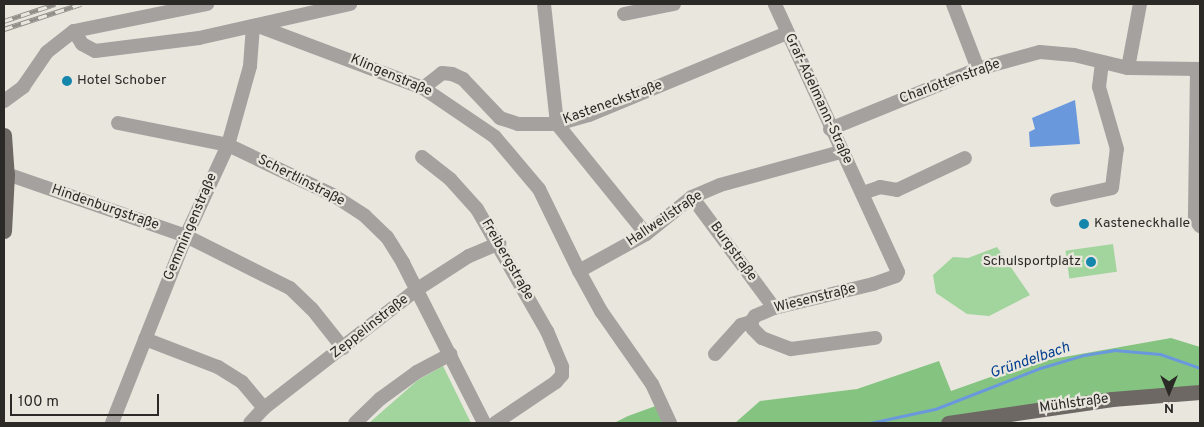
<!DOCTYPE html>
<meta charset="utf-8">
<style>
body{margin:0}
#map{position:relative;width:1204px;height:427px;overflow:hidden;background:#e9e6de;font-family:Overpass,sans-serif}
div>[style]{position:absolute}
.green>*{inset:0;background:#a1d59d;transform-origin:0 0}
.forest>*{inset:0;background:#85c480}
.water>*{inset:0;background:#6a98dd}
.stream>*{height:3px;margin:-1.5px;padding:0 1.5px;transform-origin:1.5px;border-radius:1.5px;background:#6a98dd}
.minor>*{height:14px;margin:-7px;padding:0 7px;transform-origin:7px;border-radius:7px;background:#a5a19f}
.major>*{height:15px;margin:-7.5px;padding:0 7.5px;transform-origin:7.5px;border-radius:7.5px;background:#6e6865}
.rail>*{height:5px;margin-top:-2.5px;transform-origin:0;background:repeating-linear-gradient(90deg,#e9e6de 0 9px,#918f89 0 18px);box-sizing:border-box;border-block:1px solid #918f89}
.dots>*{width:14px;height:14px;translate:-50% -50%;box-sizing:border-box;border:2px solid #e9e6de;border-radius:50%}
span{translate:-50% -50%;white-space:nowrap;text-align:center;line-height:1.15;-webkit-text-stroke:4.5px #e9e6de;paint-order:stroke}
.street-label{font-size:14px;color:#2b2a27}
.poi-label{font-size:14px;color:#2b2a27}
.left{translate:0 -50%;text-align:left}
.right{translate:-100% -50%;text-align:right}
.water-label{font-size:15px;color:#033f8f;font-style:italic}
.frame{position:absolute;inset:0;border:5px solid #2b2a27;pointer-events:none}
.north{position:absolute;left:1144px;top:367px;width:50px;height:50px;-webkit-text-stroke:4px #e9e6de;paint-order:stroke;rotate:180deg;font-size:14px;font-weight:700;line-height:20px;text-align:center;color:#2b2a27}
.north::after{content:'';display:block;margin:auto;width:18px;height:22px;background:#2b2a27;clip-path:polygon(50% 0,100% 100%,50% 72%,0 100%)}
.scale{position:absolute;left:10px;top:394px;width:149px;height:22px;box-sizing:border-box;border:2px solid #2b2a27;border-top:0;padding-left:6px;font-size:15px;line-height:18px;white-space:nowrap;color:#2b2a27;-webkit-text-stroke:4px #e9e6de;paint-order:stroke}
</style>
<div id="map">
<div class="green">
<div style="left:1113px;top:244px;width:28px;height:48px;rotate:82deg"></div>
<div style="clip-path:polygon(997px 247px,1030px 295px,989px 316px,967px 314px,936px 293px,933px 275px,953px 257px,968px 258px)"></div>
<div style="clip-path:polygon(443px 366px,471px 423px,369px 423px,418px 380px)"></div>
</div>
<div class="forest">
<div style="clip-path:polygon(1171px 338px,1200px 347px,1200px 392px,948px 423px,735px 423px,760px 401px,857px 389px,939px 361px,951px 391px,1030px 363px)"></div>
<div style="clip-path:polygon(661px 404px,670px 423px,614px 423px,628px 416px)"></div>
</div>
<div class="water">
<div style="clip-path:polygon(1075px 100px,1080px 144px,1030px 147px,1029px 132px,1035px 129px,1032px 118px)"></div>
</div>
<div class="stream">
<div style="left:870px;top:423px;width:66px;rotate:-12.2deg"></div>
<div style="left:935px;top:409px;width:113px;rotate:-21.3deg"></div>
<div style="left:1040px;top:368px;width:46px;rotate:-16.5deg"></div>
<div style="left:1084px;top:355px;width:30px;rotate:-9deg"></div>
<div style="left:1114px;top:350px;width:46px;rotate:5deg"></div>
<div style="left:1160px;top:354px;width:42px;rotate:19.3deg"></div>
</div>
<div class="minor">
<div style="left:544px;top:4px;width:121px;rotate:83.8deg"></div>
<div style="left:557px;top:124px;width:141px;rotate:51deg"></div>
<div style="left:953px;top:4px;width:70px;rotate:69deg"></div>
<div style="left:624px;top:14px;width:51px;rotate:-11.3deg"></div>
<div style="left:258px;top:26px;width:176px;rotate:20.6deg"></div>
<div style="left:423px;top:88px;width:87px;rotate:34.2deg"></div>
<div style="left:495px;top:137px;width:68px;rotate:49.8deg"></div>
<div style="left:539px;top:189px;width:91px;rotate:64deg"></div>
<div style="left:579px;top:271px;width:46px;rotate:61.2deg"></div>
<div style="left:601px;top:311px;width:89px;rotate:55.1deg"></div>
<div style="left:652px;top:384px;width:43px;rotate:65.2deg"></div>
<div style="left:74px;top:31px;width:15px;rotate:58deg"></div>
<div style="left:82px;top:44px;width:15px;rotate:28deg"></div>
<div style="left:95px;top:51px;width:105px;rotate:-7.1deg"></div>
<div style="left:199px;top:38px;width:155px;rotate:-12.7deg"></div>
<div style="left:1128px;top:68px;width:65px;rotate:-79.4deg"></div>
<div style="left:1197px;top:69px;width:150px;rotate:90.8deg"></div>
<div style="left:1195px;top:219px;width:9px;rotate:54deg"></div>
<div style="left:423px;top:88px;width:24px;rotate:-38deg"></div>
<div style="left:442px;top:73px;width:10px;rotate:6deg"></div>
<div style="left:452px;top:74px;width:12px;rotate:24deg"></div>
<div style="left:463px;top:79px;width:54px;rotate:46.5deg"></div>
<div style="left:500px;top:118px;width:19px;rotate:18deg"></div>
<div style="left:518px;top:124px;width:39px"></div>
<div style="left:557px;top:124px;width:33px;rotate:-16deg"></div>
<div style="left:589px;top:115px;width:214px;rotate:-22.5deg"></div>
<div style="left:4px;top:101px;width:24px;rotate:-36deg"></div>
<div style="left:23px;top:87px;width:42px;rotate:-55.6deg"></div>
<div style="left:47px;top:52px;width:34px;rotate:-38deg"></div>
<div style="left:74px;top:31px;width:136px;rotate:-11.5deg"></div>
<div style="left:118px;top:123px;width:112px;rotate:11.3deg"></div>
<div style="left:228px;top:145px;width:116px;rotate:25.5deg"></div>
<div style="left:333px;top:195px;width:38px;rotate:33deg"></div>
<div style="left:365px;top:216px;width:30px;rotate:44deg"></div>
<div style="left:387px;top:237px;width:31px;rotate:58deg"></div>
<div style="left:403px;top:263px;width:179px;rotate:63.1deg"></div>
<div style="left:830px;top:129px;width:160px;rotate:-22.1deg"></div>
<div style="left:978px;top:69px;width:64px;rotate:-15.3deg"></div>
<div style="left:1040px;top:52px;width:34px;rotate:5deg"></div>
<div style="left:1074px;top:55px;width:56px;rotate:13.5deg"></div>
<div style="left:1128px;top:68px;width:72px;rotate:0.8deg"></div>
<div style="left:422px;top:157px;width:36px;rotate:38deg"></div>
<div style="left:450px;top:179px;width:40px;rotate:48deg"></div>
<div style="left:477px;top:209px;width:141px;rotate:60.2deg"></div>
<div style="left:547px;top:331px;width:39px;rotate:67deg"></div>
<div style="left:562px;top:367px;width:8px;rotate:90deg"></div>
<div style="left:562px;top:375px;width:9px;rotate:131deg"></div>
<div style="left:556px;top:382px;width:73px;rotate:146.1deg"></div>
<div style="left:4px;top:173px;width:193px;rotate:19.1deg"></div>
<div style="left:186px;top:236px;width:116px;rotate:26.6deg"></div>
<div style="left:290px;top:288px;width:30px;rotate:44deg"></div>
<div style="left:312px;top:309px;width:50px;rotate:51.5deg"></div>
<div style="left:863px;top:193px;width:18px;rotate:-19deg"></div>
<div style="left:880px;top:187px;width:17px;rotate:10deg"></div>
<div style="left:897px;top:190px;width:75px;rotate:-25.2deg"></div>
<div style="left:692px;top:197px;width:138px;rotate:53.5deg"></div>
<div style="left:1057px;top:200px;width:56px;rotate:-12.3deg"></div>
<div style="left:1112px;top:188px;width:39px;rotate:-83deg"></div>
<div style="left:1117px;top:149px;width:65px;rotate:-106.2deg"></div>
<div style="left:1099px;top:87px;width:25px;rotate:-83deg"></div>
<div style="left:579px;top:271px;width:77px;rotate:-28.9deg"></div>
<div style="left:646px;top:234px;width:59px;rotate:-38.8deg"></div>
<div style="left:692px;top:197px;width:30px;rotate:-23deg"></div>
<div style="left:720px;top:185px;width:125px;rotate:-15.3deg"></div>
<div style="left:751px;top:322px;width:7px;rotate:74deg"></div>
<div style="left:753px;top:329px;width:13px;rotate:45deg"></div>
<div style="left:762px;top:338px;width:31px;rotate:21deg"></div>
<div style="left:791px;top:349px;width:85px;rotate:-7.5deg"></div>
<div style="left:145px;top:339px;width:78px;rotate:21deg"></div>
<div style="left:218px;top:367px;width:28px;rotate:32deg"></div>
<div style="left:242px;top:382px;width:34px;rotate:50deg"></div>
<div style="left:715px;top:354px;width:39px;rotate:-48deg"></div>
<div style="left:741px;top:325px;width:10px;rotate:-17deg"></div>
<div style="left:751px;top:322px;width:7px;rotate:-56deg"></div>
<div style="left:755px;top:316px;width:21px;rotate:-23deg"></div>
<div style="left:774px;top:308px;width:102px;rotate:-13.6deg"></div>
<div style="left:873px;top:284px;width:24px;rotate:-19deg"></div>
<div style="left:896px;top:276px;width:4px;rotate:-63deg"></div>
<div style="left:898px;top:272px;width:295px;rotate:-114.7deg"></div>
<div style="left:112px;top:423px;width:201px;rotate:-68.4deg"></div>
<div style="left:186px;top:236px;width:100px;rotate:-65.2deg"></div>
<div style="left:228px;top:145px;width:82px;rotate:-74.4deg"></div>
<div style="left:250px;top:66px;width:40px;rotate:-85.7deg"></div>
<div style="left:250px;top:423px;width:21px;rotate:-47deg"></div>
<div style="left:264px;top:408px;width:192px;rotate:-37.8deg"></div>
<div style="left:416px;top:290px;width:63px;rotate:-32.7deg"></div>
<div style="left:469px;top:256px;width:33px;rotate:-23deg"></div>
<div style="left:355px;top:423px;width:35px;rotate:-44deg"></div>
<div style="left:380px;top:399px;width:46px;rotate:-36.1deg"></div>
<div style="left:417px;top:372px;width:38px;rotate:-28deg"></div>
</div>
<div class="major">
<div style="left:4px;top:135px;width:39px;rotate:86deg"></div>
<div style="left:7px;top:174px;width:57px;rotate:93deg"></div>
<div style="left:948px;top:423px;width:166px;rotate:-8.3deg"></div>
<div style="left:1112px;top:399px;width:88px;rotate:-4.5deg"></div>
</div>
<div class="rail">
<div style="left:4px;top:21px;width:54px;rotate:-18.4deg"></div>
<div style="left:4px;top:29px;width:81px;rotate:-18deg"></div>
</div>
<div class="dots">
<div style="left:67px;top:81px;background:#1485ab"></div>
<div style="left:1084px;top:224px;background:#1485ab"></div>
<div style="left:1091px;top:262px;background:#1485ab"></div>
</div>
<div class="street-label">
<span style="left:391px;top:76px;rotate:23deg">Klingenstraße</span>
<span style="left:950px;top:82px;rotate:-20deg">Charlottenstraße</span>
<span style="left:818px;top:99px;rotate:65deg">Graf-Adelmann-Straße</span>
<span style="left:613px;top:103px;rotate:-20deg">Kasteneckstraße</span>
<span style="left:301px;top:181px;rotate:27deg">Schertlinstraße</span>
<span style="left:105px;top:208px;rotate:19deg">Hindenburgstraße</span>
<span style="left:665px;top:219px;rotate:-34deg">Hallweilstraße</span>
<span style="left:191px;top:227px;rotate:-67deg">Gemmingenstraße</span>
<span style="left:733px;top:252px;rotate:54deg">Burgstraße</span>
<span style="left:507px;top:260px;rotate:60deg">Freibergstraße</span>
<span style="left:815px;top:299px;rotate:-14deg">Wiesenstraße</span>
<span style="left:370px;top:327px;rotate:-38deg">Zeppelinstraße</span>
<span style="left:1074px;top:404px;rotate:-8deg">Mühlstraße</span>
</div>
<div class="poi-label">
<span class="left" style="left:77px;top:81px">Hotel Schober</span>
<span class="left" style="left:1094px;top:224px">Kasteneckhalle</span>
<span class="right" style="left:1081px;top:262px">Schulsportplatz</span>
</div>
<div class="water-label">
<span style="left:1030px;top:361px;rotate:-19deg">Gründelbach</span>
</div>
<div class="frame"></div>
<div class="north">N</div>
<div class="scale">100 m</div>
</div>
